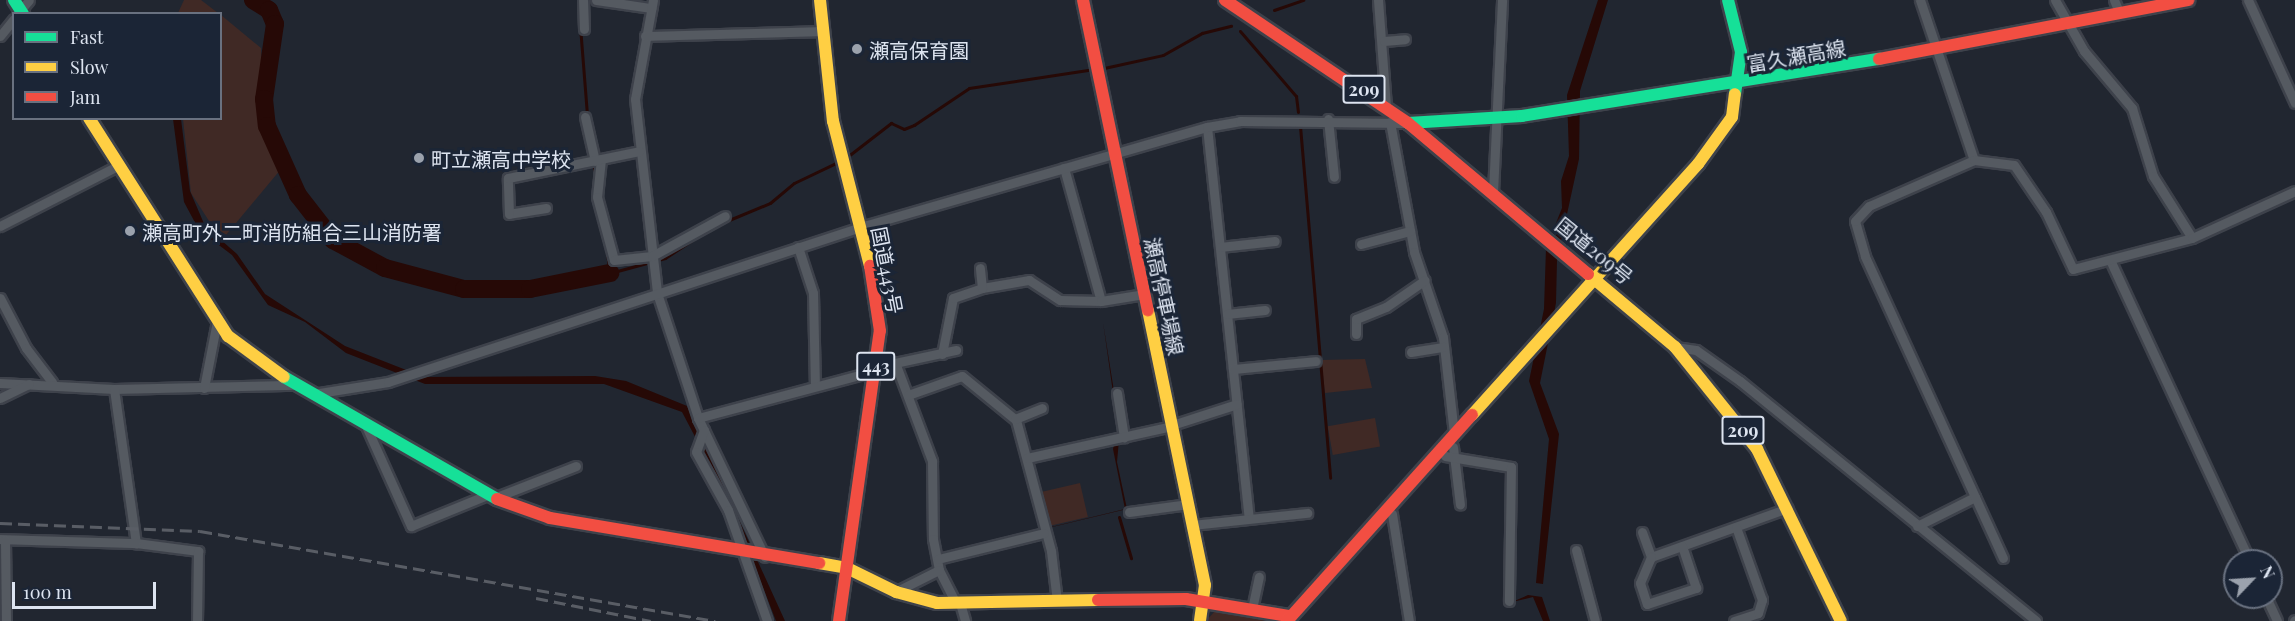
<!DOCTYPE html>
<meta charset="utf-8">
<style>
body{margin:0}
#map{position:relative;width:2295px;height:621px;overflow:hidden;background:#212630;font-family:"Playfair Display","Noto Sans JP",serif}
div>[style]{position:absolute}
.green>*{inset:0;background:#402925;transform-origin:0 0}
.water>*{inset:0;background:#260906}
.stream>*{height:3px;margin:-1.5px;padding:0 1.5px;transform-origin:1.5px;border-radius:1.5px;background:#260906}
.river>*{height:18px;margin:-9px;padding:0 9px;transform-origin:9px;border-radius:9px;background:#260906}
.roads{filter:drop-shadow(2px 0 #3e424b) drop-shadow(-2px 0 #3e424b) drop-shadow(0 2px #3e424b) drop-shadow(0 -2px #3e424b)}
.street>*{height:9px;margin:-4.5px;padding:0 4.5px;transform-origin:4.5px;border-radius:4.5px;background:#555a61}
.fast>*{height:12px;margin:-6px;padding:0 6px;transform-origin:6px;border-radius:6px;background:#16e098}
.slow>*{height:12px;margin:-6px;padding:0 6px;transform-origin:6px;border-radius:6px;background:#ffcf43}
.jam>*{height:12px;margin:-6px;padding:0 6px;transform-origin:6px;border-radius:6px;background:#f24e42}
.rail>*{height:3px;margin-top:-1.5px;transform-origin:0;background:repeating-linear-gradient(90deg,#595d65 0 12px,transparent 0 18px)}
.dots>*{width:16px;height:16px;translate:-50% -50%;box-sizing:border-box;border:3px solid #1b2536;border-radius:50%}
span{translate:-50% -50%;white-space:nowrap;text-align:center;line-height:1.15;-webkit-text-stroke:6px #1b2536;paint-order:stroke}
.shield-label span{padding:2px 4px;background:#1b2536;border:2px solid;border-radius:4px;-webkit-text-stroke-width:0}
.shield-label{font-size:18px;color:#dde4f0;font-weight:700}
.poi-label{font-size:20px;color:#dde4f0}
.left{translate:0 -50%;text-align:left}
.street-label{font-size:20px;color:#dde4f0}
.legend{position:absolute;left:12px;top:12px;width:210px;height:108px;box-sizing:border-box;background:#1b2536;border:2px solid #697180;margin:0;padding:8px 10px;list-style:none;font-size:18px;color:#dde4f0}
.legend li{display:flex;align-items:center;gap:12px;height:30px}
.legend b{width:30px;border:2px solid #697180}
.north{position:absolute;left:2223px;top:549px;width:60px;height:60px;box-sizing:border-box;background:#1b2536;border:2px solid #697180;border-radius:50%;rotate:65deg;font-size:16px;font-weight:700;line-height:24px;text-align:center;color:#dde4f0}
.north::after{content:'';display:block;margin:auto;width:21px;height:27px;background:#9ba2ad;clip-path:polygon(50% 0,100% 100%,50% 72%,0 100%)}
.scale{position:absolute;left:12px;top:582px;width:144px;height:27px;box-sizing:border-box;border:3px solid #dde4f0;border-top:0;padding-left:8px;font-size:18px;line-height:21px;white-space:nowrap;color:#dde4f0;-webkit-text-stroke:4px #1b2536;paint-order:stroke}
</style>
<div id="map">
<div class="green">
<div style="clip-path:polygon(184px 0,201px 0,218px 13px,178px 13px)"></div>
<div style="clip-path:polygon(221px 15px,261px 48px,263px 130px,281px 169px,226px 235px,211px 224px,191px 193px,183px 119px,220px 118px)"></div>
<div style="clip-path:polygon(1365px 359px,1372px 388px,1325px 393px,1321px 360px)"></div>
<div style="left:1375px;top:418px;width:29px;height:48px;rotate:80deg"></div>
<div style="left:1080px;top:483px;width:35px;height:42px;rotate:77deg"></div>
<div style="clip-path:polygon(1215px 611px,1267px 621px,1206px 621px)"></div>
</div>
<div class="water">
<div style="clip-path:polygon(1598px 0,1608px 0,1580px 91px,1579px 159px,1557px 260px,1556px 303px,1540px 383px,1559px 434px,1543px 584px,1536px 583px,1549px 439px,1529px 381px,1544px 309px,1546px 248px,1562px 208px,1561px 181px,1569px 156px,1567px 95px)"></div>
<div style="clip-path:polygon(173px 119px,181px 119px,190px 191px,205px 226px,237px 254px,265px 294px,345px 346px,424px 377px,595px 376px,626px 381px,687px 406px,785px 621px,776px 621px,732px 507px,682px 412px,604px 384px,425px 384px,346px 353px,305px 322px,268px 305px,232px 255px,199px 230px,184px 202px)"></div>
<div style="clip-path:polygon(1103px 322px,1120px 429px,1117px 462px,1127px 509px,977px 545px,1125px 509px,1113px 449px,1118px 428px)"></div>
<div style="clip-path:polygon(1528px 595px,1542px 597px,1550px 621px,1543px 621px,1533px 597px,1512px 602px)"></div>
</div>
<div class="stream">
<div style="left:1274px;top:10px;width:31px;rotate:-19deg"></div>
<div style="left:580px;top:26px;width:89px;rotate:85.5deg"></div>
<div style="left:1240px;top:31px;width:86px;rotate:49.3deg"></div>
<div style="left:1296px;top:96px;width:16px;rotate:83deg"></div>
<div style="left:1104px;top:68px;width:60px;rotate:-12.4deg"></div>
<div style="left:1163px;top:55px;width:45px;rotate:-29.4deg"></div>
<div style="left:1202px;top:33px;width:30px;rotate:-14deg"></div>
<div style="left:1300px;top:126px;width:353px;rotate:85.1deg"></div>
<div style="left:847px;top:157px;width:56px;rotate:-37.7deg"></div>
<div style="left:891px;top:123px;width:14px;rotate:25deg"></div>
<div style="left:904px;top:129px;width:11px;rotate:-22deg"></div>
<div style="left:914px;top:125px;width:66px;rotate:-33.9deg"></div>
<div style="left:969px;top:88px;width:120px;rotate:-8.6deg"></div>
<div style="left:593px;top:163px;width:14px;rotate:78deg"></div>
<div style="left:717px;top:225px;width:57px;rotate:-22.5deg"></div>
<div style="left:770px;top:203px;width:31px;rotate:-40deg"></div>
<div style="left:794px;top:183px;width:49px;rotate:-25.5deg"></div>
<div style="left:606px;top:246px;width:27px;rotate:82deg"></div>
<div style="left:610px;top:273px;width:57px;rotate:-15.3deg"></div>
<div style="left:665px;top:258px;width:49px;rotate:-33.4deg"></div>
<div style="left:1119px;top:517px;width:43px;rotate:73.7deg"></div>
</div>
<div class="river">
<div style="left:253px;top:0;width:19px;rotate:32deg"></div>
<div style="left:269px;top:10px;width:15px;rotate:67deg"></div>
<div style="left:275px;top:24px;width:76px;rotate:98.3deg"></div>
<div style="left:264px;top:99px;width:27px;rotate:84deg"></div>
<div style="left:267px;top:126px;width:76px;rotate:65.8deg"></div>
<div style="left:298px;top:195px;width:57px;rotate:52.1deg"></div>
<div style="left:333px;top:240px;width:59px;rotate:28.3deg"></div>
<div style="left:385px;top:268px;width:82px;rotate:14.9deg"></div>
<div style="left:464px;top:289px;width:66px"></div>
<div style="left:530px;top:289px;width:82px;rotate:-11.3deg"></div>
</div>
<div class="roads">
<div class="street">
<div style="left:583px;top:0;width:29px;rotate:88deg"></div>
<div style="left:596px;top:0;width:56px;rotate:8.3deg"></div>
<div style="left:653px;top:0;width:101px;rotate:100.3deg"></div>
<div style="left:635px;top:99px;width:195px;rotate:83.5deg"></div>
<div style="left:657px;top:293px;width:132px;rotate:71.8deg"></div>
<div style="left:698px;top:418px;width:154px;rotate:64.3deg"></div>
<div style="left:1378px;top:0;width:106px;rotate:85.7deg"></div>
<div style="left:1920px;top:0;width:169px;rotate:71.4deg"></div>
<div style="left:2055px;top:0;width:59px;rotate:60.4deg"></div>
<div style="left:2084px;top:51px;width:75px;rotate:49.9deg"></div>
<div style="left:2132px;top:108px;width:71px;rotate:72.8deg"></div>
<div style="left:2153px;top:176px;width:73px;rotate:57.8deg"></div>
<div style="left:2114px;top:0;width:13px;rotate:67deg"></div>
<div style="left:2248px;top:0;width:113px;rotate:65.5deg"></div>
<div style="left:17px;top:14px;width:18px;rotate:-49deg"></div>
<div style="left:0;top:36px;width:22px;rotate:-51deg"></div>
<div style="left:645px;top:36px;width:176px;rotate:-1.6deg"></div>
<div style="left:1384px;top:41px;width:21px;rotate:-5deg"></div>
<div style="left:585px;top:117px;width:45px;rotate:77.2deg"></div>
<div style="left:1328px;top:119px;width:58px;rotate:84.1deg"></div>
<div style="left:1390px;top:122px;width:132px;rotate:79.5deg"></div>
<div style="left:1414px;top:252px;width:90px;rotate:71.2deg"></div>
<div style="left:1443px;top:337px;width:98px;rotate:83.5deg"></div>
<div style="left:1207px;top:127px;width:392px;rotate:83.9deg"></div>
<div style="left:601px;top:159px;width:38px;rotate:96deg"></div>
<div style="left:597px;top:197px;width:65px;rotate:74.9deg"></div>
<div style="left:614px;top:260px;width:38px;rotate:-6deg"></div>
<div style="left:652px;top:256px;width:83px;rotate:-28.7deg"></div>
<div style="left:1064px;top:168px;width:138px;rotate:74.5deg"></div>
<div style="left:1493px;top:192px;width:192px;rotate:-87.3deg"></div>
<div style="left:546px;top:208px;width:37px;rotate:171deg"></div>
<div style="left:509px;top:214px;width:36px;rotate:-92deg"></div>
<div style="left:508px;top:178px;width:134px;rotate:-11.6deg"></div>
<div style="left:0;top:226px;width:134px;rotate:-27.1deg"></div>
<div style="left:1361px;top:244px;width:51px;rotate:-14.9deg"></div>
<div style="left:798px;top:247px;width:48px;rotate:71.9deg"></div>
<div style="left:813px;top:293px;width:93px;rotate:88.8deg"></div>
<div style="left:1220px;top:247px;width:55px;rotate:-6.2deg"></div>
<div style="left:2111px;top:262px;width:330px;rotate:65.1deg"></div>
<div style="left:982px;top:288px;width:48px;rotate:-9.7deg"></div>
<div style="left:1029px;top:280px;width:37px;rotate:33deg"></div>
<div style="left:1060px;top:300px;width:41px;rotate:1.4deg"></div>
<div style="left:1101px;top:301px;width:44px;rotate:-9.2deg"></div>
<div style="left:0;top:298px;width:56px;rotate:62.5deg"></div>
<div style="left:26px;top:348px;width:43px;rotate:52.6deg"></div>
<div style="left:1227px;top:314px;width:38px;rotate:-6deg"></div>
<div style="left:1356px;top:334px;width:15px;rotate:-90deg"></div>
<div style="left:1356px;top:319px;width:32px;rotate:-22deg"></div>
<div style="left:1386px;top:307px;width:47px;rotate:-34.7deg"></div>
<div style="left:1675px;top:347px;width:21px;rotate:8deg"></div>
<div style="left:1696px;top:350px;width:54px;rotate:35.2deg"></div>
<div style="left:1740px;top:381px;width:381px;rotate:39deg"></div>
<div style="left:1411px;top:352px;width:33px;rotate:-9deg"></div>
<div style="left:942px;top:354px;width:57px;rotate:-78.9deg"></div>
<div style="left:953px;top:298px;width:31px;rotate:-19deg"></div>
<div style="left:982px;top:288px;width:20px;rotate:-96deg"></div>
<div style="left:896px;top:365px;width:103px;rotate:69.4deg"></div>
<div style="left:932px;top:461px;width:78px;rotate:89.3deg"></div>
<div style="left:933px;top:539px;width:32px;rotate:79deg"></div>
<div style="left:939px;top:570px;width:37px;rotate:63deg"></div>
<div style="left:876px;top:367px;width:82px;rotate:-12deg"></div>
<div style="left:1233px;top:369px;width:83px;rotate:-5.5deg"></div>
<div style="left:0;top:383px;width:114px;rotate:3deg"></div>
<div style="left:114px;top:389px;width:182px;rotate:-1.3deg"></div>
<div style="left:204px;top:388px;width:68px;rotate:-79deg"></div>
<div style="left:114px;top:389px;width:156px;rotate:81.9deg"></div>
<div style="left:136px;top:543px;width:63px;rotate:7.4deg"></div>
<div style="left:198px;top:551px;width:70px;rotate:90.8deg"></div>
<div style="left:1117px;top:393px;width:45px;rotate:81deg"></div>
<div style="left:313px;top:394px;width:76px;rotate:-9.1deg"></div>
<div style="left:388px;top:382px;width:504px;rotate:-18.15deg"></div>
<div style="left:867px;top:225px;width:354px;rotate:-16.1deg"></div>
<div style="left:1207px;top:127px;width:34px;rotate:-10deg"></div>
<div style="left:1240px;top:121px;width:163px;rotate:0.7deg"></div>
<div style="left:908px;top:395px;width:57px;rotate:-19.4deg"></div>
<div style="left:962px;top:376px;width:70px;rotate:39.2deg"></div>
<div style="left:1016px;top:420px;width:136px;rotate:75deg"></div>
<div style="left:1051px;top:551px;width:50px;rotate:83.2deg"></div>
<div style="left:0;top:398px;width:32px;rotate:-26deg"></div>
<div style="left:698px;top:418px;width:183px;rotate:-14.9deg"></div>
<div style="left:1015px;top:419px;width:29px;rotate:-22deg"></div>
<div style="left:1172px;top:425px;width:68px;rotate:-17.9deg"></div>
<div style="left:366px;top:426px;width:110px;rotate:65.8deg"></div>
<div style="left:411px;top:526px;width:82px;rotate:-22.2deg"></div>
<div style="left:704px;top:430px;width:23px;rotate:110deg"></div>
<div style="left:696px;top:452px;width:66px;rotate:61.1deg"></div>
<div style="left:728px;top:510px;width:118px;rotate:70.6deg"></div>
<div style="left:1453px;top:447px;width:58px;rotate:83.1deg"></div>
<div style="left:1445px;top:456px;width:67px;rotate:9.5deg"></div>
<div style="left:1511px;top:467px;width:134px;rotate:90.9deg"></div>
<div style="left:1027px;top:458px;width:148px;rotate:-12.4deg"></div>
<div style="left:494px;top:498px;width:88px;rotate:-21.3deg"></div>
<div style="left:1129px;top:512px;width:60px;rotate:-7.7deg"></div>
<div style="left:1392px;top:514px;width:108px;rotate:81deg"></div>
<div style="left:1192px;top:525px;width:116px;rotate:-6deg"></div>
<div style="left:1917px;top:526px;width:65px;rotate:-26.6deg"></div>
<div style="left:1642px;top:532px;width:27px;rotate:70deg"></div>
<div style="left:1651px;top:557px;width:145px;rotate:-19.7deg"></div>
<div style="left:0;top:539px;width:136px;rotate:1.7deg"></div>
<div style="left:5px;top:540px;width:81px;rotate:89.3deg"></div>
<div style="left:1576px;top:550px;width:73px;rotate:75deg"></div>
<div style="left:1651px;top:557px;width:28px;rotate:113deg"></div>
<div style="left:1640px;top:583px;width:22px;rotate:72deg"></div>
<div style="left:1647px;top:604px;width:52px;rotate:-18.1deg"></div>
<div style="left:1696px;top:588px;width:44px;rotate:-108.4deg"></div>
<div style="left:2003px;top:558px;width:332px;rotate:-114.6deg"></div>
<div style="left:1865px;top:256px;width:36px;rotate:-106deg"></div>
<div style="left:1855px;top:221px;width:21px;rotate:-47deg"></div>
<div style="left:1869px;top:206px;width:115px;rotate:-23.7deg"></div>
<div style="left:1974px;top:160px;width:40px;rotate:7.1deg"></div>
<div style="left:2014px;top:165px;width:57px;rotate:55.8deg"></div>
<div style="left:2046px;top:212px;width:63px;rotate:64.7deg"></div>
<div style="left:2073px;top:269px;width:123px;rotate:-14.6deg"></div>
<div style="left:2192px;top:238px;width:113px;rotate:-24.5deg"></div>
<div style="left:938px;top:559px;width:109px;rotate:-13.8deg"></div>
<div style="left:895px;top:592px;width:49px;rotate:-26.6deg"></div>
<div style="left:2266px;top:597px;width:26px;rotate:65deg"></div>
<div style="left:960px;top:603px;width:19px;rotate:74deg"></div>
<div style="left:1252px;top:609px;width:33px;rotate:-78deg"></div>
<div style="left:1734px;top:621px;width:25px;rotate:-18deg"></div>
<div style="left:1758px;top:613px;width:14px;rotate:-73deg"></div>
<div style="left:1762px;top:600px;width:77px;rotate:-109.6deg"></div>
<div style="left:2294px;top:621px;width:1px;rotate:-45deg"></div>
</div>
<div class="fast">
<div style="left:14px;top:0;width:17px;rotate:57deg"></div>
<div style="left:1728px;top:0;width:54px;rotate:76deg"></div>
<div style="left:1741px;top:52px;width:42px;rotate:98.1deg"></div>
<div style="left:1408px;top:123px;width:114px;rotate:-3.5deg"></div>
<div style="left:1522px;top:116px;width:362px;rotate:-9.1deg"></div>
<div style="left:284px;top:377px;width:245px;rotate:29.8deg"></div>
</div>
<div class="slow">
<div style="left:820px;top:0;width:122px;rotate:83.9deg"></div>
<div style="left:833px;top:121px;width:150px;rotate:75.7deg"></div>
<div style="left:89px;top:118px;width:259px;rotate:57.5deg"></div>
<div style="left:228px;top:336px;width:69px;rotate:36.2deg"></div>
<div style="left:1588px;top:274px;width:114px;rotate:40deg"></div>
<div style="left:1675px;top:347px;width:131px;rotate:51.2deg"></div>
<div style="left:1757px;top:449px;width:191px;rotate:64deg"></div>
<div style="left:1148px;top:310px;width:281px;rotate:78.3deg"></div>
<div style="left:1205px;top:585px;width:36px;rotate:98deg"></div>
<div style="left:1472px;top:415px;width:338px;rotate:-48deg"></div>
<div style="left:1698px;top:164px;width:58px;rotate:-54.1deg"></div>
<div style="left:1732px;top:117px;width:23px;rotate:-83deg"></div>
<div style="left:819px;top:563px;width:28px;rotate:10deg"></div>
<div style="left:847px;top:568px;width:55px;rotate:26.1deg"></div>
<div style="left:896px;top:592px;width:42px;rotate:15deg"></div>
<div style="left:937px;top:603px;width:161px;rotate:-1.1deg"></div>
</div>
<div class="jam">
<div style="left:1083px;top:0;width:317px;rotate:78.2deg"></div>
<div style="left:1225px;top:0;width:220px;rotate:33.9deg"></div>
<div style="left:1408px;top:123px;width:235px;rotate:40deg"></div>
<div style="left:1879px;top:59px;width:315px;rotate:-10.8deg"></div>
<div style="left:497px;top:499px;width:56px;rotate:19.7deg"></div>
<div style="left:550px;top:518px;width:273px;rotate:9.5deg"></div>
<div style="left:1098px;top:600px;width:88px;rotate:-0.7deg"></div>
<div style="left:1186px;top:599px;width:104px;rotate:9.4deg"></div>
<div style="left:839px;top:621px;width:293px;rotate:-82deg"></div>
<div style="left:880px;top:331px;width:66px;rotate:-98.7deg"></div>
<div style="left:1287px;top:621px;width:277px;rotate:-48.1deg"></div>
</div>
</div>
<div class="rail">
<div style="left:0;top:523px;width:200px;rotate:2.3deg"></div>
<div style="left:200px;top:531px;width:523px;rotate:9.91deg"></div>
<div style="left:536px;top:598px;width:117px;rotate:11.3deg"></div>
</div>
<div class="dots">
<div style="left:857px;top:49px;background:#9ba2ad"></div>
<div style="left:419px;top:158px;background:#9ba2ad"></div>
<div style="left:130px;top:231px;background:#9ba2ad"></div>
</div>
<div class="shield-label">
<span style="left:1364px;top:89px">209</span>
<span style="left:876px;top:366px">443</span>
<span style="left:1743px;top:430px">209</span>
</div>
<div class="poi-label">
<span class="left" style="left:869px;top:49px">瀬高保育園</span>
<span class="left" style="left:431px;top:158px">町立瀬高中学校</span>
<span class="left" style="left:142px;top:231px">瀬高町外二町消防組合三山消防署</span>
</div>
<div class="street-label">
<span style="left:1796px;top:55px;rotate:-10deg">富久瀬高線</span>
<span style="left:1595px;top:250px;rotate:39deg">国道209号</span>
<span style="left:888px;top:270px;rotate:79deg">国道443号</span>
<span style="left:1165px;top:296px;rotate:78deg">瀬高停車場線</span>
</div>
<ul class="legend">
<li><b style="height:8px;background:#16e098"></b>Fast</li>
<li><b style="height:8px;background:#ffcf43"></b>Slow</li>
<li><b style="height:8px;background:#f24e42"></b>Jam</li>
</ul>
<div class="north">N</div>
<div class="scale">100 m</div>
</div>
